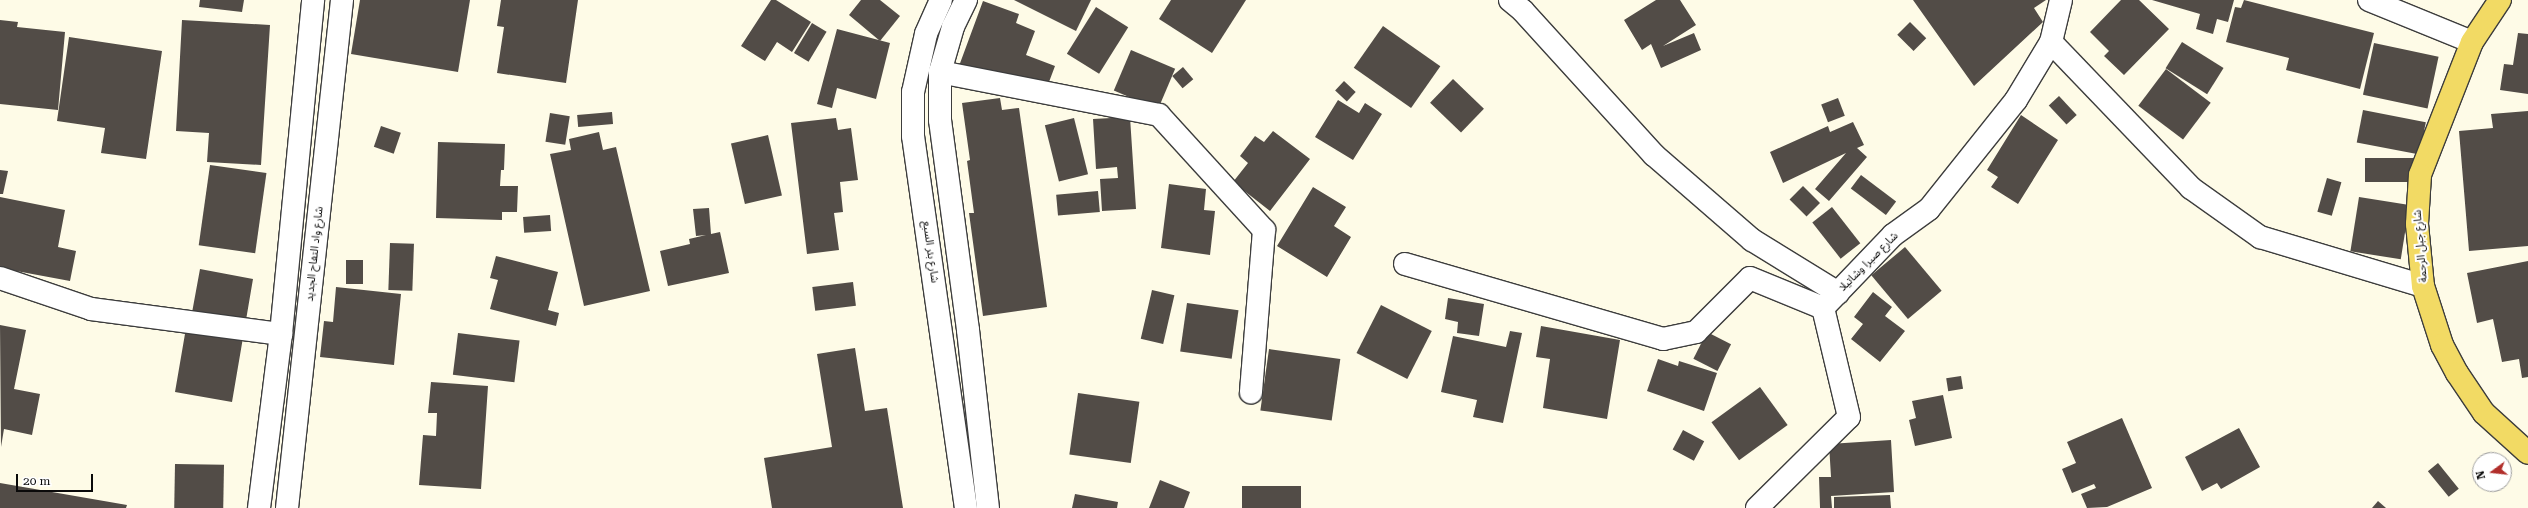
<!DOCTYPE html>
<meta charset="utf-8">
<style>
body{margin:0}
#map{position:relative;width:2528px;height:508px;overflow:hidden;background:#fefbe7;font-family:"Roboto Serif","Noto Sans Arabic",serif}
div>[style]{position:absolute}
.building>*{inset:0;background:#524c47;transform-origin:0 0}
.roads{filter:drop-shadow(1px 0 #3d3d3d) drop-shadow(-1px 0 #3d3d3d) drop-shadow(0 1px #3d3d3d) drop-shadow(0 -1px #3d3d3d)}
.minor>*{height:22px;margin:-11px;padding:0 11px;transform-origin:11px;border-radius:11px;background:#fff}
.major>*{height:22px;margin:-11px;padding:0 11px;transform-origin:11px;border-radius:11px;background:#f2da64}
span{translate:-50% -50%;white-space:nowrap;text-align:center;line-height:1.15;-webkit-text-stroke:4px #fff;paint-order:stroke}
.street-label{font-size:11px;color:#0a0a0a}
.north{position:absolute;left:2472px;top:452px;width:40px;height:40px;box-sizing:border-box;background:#fff;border:1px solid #9d9d9d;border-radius:50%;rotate:255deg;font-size:11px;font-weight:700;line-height:16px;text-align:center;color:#0a0a0a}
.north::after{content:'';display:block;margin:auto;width:14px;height:18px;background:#b12e2a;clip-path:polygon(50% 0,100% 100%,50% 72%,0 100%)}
.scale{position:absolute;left:16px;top:474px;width:77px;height:18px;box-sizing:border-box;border:2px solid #0a0a0a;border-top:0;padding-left:5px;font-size:12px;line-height:14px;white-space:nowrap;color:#0a0a0a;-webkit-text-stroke:3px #fff;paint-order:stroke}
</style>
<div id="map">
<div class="building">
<div style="clip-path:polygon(200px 0,244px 0,242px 12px,199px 7px)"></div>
<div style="clip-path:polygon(360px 0,470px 0,458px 72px,351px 54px)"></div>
<div style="clip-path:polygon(501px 0,578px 0,566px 83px,497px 73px,504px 27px,497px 26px)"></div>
<div style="clip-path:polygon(771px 0,776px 0,811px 22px,792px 52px,777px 42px,765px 61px,741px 46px)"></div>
<div style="clip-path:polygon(861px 0,880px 0,900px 16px,880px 41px,849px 15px)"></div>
<div style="clip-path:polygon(1014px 0,1091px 0,1076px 31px)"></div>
<div style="clip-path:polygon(1171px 0,1246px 0,1212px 53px,1159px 19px)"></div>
<div style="clip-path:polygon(1656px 0,1680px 0,1696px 25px,1663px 46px,1694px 33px,1701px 50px,1661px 68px,1651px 44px,1642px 50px,1624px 20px)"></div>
<div style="clip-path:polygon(1913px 0,2046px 0,2034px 8px,2043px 22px,1974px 86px)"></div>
<div style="clip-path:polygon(2121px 0,2139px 0,2169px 29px,2124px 75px,2104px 56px,2109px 51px,2090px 32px)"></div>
<div style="clip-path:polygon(2152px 0,2234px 0,2228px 22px,2217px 19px,2213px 34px,2196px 29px,2200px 14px)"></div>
<div style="clip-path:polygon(2244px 0,2374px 33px,2360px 89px,2286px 70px,2289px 58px,2226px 42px,2235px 7px,2241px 8px)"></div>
<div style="clip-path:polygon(983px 1px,1019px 14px,1016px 23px,1035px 31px,1026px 55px,1055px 66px,1043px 98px,959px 66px)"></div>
<div style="left:1096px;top:7px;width:38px;height:55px;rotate:32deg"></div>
<div style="clip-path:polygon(0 20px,18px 22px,17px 27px,65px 32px,58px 110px,0 104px)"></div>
<div style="clip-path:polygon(182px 20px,270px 25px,261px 165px,207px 162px,209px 133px,176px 131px)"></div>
<div style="left:1910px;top:22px;width:23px;height:18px;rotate:45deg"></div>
<div style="left:812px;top:23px;width:17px;height:35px;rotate:31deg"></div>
<div style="left:1383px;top:26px;width:70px;height:51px;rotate:35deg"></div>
<div style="clip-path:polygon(837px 29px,890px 43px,876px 99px,837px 88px,832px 108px,817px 104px)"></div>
<div style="clip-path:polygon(2518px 33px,2528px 34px,2528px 94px,2500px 90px,2504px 64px,2513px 65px)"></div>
<div style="clip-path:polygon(69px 37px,162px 51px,146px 159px,101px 153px,105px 128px,57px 121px)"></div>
<div style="left:2182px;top:42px;width:49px;height:31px;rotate:32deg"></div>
<div style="left:2374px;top:43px;width:66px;height:53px;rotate:12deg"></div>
<div style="left:1131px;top:50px;width:48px;height:44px;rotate:23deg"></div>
<div style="left:1183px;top:67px;width:16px;height:14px;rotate:50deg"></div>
<div style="left:2166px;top:69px;width:56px;height:46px;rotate:37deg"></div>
<div style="left:1453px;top:79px;width:43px;height:33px;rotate:44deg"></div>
<div style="left:1344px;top:81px;width:16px;height:13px;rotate:43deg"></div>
<div style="left:2059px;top:96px;width:26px;height:14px;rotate:47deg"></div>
<div style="clip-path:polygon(1000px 98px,1002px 110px,1019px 108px,1047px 307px,983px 316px,969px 213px,974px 213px,967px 161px,970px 160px,962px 103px)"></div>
<div style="left:1838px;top:98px;width:19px;height:18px;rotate:69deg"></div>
<div style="clip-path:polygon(1338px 100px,1359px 113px,1365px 103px,1382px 114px,1353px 160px,1315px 137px)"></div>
<div style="left:2363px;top:110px;width:64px;height:33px;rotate:11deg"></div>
<div style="clip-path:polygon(2528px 111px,2528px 246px,2469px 251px,2459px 131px,2493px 128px,2491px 114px)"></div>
<div style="left:612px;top:112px;width:12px;height:35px;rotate:85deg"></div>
<div style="left:550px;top:113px;width:20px;height:29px;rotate:9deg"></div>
<div style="clip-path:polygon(2021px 115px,2058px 140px,2018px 204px,1991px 187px,1998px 177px,1987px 170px)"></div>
<div style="clip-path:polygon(1130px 117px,1136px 209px,1102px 211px,1100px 179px,1118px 178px,1117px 167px,1096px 169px,1093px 119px)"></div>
<div style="clip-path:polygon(836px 118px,838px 130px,851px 128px,858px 180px,840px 182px,843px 212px,834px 213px,839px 250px,807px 254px,791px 123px)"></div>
<div style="left:1074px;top:118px;width:58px;height:30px;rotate:76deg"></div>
<div style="clip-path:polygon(1853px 122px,1864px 145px,1857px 148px,1867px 157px,1829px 201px,1815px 189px,1846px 153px,1783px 183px,1770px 152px,1828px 126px,1830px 132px)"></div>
<div style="left:381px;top:126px;width:21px;height:22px;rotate:19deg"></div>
<div style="clip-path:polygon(1273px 131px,1310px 159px,1270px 211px,1233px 182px,1248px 163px,1240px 156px,1255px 136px,1264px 142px)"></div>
<div style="clip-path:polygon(599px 132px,603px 150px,616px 147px,650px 291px,584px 306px,550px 154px,571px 150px,569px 139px)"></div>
<div style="left:768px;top:135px;width:62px;height:38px;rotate:77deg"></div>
<div style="clip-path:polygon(438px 142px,505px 144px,504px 170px,501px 170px,500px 186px,518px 186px,517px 212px,502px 212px,502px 220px,436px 218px)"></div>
<div style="left:2365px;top:158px;width:52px;height:24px"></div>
<div style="left:210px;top:165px;width:57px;height:81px;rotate:8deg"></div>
<div style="clip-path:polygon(0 170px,8px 171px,3px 194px,0 194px)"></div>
<div style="left:1861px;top:175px;width:44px;height:17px;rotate:37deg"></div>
<div style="left:2327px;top:178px;width:15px;height:35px;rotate:16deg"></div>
<div style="clip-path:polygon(1169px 184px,1206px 189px,1204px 210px,1215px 211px,1210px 255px,1161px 248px)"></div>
<div style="left:1803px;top:186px;width:24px;height:19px;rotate:45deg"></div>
<div style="clip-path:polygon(1313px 187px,1346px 207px,1334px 226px,1351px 237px,1327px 277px,1277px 246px)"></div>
<div style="left:1098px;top:191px;width:21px;height:42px;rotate:85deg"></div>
<div style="clip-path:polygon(0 197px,65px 210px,58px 247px,76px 251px,70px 281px,0 268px)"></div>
<div style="left:2359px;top:197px;width:51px;height:55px;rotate:9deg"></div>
<div style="left:1832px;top:207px;width:46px;height:25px;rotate:52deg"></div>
<div style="clip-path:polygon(709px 208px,711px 234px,720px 232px,729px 273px,668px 286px,660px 251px,690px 244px,689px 239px,706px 235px,696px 236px,693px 209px)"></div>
<div style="left:550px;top:215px;width:16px;height:27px;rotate:86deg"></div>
<div style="left:390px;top:243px;width:24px;height:47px;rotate:2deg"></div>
<div style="left:1905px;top:247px;width:57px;height:44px;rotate:50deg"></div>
<div style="clip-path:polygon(496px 256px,558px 272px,548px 310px,559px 313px,556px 326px,490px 309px,498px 280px,490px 278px)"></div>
<div style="left:346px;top:260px;width:17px;height:24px"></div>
<div style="clip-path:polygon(2528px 261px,2528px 377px,2522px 378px,2519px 359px,2502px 362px,2493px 319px,2477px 323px,2467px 273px)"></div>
<div style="clip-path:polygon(200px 269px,253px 279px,232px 402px,175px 392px,186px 328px,189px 329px)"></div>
<div style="left:853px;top:282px;width:24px;height:41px;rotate:83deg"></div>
<div style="clip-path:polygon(336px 287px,401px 294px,394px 365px,320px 357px,324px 321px,333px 322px)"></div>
<div style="left:1152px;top:290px;width:23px;height:50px;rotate:13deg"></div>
<div style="clip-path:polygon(1873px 292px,1892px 307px,1885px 316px,1905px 331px,1880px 362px,1851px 339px,1863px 324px,1854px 317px)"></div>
<div style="clip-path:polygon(1448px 298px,1484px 304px,1479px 336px,1457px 333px,1458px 322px,1445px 319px)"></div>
<div style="left:1187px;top:303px;width:52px;height:49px;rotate:8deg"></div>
<div style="left:1381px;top:305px;width:57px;height:54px;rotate:27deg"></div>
<div style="clip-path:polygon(0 325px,26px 330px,14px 389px,40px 394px,32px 435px,4px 429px,1px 447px)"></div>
<div style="clip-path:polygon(1541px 326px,1620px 340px,1607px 419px,1543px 408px,1550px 359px,1536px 357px)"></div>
<div style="clip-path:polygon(1510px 331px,1522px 333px,1503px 423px,1473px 417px,1477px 400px,1441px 392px,1453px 336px,1506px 347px)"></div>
<div style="left:1707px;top:332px;width:27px;height:30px;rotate:27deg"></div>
<div style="left:458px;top:333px;width:62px;height:42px;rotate:7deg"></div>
<div style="clip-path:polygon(855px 348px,865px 411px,887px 408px,903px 508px,772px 508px,764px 458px,832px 447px,817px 354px)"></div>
<div style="left:1269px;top:349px;width:72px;height:62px;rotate:8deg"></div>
<div style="clip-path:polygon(1658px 359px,1678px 366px,1679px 361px,1717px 373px,1704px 411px,1647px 391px)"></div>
<div style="left:1961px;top:376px;width:13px;height:15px;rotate:81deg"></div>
<div style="clip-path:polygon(431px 382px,488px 386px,481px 489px,419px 485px,423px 435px,436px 436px,437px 413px,428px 413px)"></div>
<div style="left:1760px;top:387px;width:47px;height:60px;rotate:54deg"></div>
<div style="left:1078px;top:393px;width:62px;height:62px;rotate:8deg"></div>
<div style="clip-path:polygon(1943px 395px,1952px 438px,1915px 446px,1909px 420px,1916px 418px,1912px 401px)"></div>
<div style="clip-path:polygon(2122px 418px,2152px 488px,2107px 507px,2087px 508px,2081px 494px,2096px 488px,2094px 484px,2072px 493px,2062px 469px,2076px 463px,2067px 442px)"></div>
<div style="clip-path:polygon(2239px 428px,2260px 467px,2221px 489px,2217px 483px,2202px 491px,2185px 457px)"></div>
<div style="left:1683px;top:430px;width:24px;height:22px;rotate:28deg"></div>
<div style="clip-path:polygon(1891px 440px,1894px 492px,1831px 496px,1832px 508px,1820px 508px,1819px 477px,1831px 477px,1829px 444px)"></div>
<div style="left:2438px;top:463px;width:33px;height:13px;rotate:51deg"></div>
<div style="left:175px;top:464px;width:49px;height:44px;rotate:1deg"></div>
<div style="clip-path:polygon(1160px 480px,1190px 492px,1184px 508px,1149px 508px)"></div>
<div style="clip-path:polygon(0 483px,127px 505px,126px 508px,0 508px)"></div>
<div style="left:1301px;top:486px;width:22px;height:59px;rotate:90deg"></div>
<div style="clip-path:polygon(1075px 494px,1118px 502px,1117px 508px,1072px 508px)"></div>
<div style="clip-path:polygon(1890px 495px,1891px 508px,1834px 508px,1834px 497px)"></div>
<div style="clip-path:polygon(2378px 501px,2386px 508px,2372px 508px)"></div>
</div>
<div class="roads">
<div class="minor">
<div style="left:941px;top:0;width:37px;rotate:114deg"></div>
<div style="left:926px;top:34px;width:59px;rotate:102.6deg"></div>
<div style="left:913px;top:92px;width:44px;rotate:90deg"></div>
<div style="left:913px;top:136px;width:376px;rotate:81.9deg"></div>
<div style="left:966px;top:0;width:30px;rotate:116deg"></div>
<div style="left:953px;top:27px;width:47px;rotate:106.1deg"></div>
<div style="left:940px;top:72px;width:48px;rotate:90deg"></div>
<div style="left:940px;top:120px;width:212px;rotate:82.4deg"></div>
<div style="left:968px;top:330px;width:179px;rotate:83.6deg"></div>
<div style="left:1510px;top:0;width:17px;rotate:40deg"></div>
<div style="left:1523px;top:11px;width:195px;rotate:47.7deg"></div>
<div style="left:1654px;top:155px;width:130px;rotate:40.9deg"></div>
<div style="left:1752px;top:240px;width:101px;rotate:31.6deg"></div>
<div style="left:2369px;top:0;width:111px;rotate:22.2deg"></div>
<div style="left:2051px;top:42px;width:202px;rotate:46.2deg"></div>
<div style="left:2191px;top:188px;width:85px;rotate:35.4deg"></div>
<div style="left:2260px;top:237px;width:170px;rotate:16.7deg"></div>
<div style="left:940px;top:72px;width:223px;rotate:11.1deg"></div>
<div style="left:1159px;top:115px;width:156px;rotate:47.6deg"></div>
<div style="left:1264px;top:230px;width:163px;rotate:94.6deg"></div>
<div style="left:1405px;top:264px;width:269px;rotate:16.2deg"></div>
<div style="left:1663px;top:339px;width:34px;rotate:-12deg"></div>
<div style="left:1696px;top:332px;width:76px;rotate:-45deg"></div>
<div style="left:1750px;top:278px;width:79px;rotate:22.3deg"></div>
<div style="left:0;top:278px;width:96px;rotate:18.8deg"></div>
<div style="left:91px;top:309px;width:192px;rotate:7.5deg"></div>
<div style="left:259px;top:508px;width:175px;rotate:-82.8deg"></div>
<div style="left:281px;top:334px;width:336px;rotate:-84.5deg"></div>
<div style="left:287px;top:508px;width:511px;rotate:-83.82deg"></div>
<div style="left:1757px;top:508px;width:129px;rotate:-44.7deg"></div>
<div style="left:1849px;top:417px;width:112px;rotate:-103.4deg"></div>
<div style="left:1823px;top:308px;width:101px;rotate:-46.2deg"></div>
<div style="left:1893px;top:235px;width:44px;rotate:-35.8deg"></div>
<div style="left:1929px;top:209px;width:139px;rotate:-51.4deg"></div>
<div style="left:2016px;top:100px;width:68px;rotate:-58.9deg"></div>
<div style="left:2051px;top:42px;width:43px;rotate:-76.6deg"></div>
</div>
<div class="major">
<div style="left:2500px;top:0;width:50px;rotate:123.7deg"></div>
<div style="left:2472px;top:42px;width:143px;rotate:111.4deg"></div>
<div style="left:2420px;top:175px;width:49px;rotate:93.5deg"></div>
<div style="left:2417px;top:224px;width:62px;rotate:84.5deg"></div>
<div style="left:2423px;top:286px;width:62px;rotate:72.1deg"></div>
<div style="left:2442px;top:345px;width:32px;rotate:62deg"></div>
<div style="left:2457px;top:373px;width:48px;rotate:56deg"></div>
<div style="left:2484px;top:413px;width:59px;rotate:42.3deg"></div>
</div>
</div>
<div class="street-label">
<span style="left:2421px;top:246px;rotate:-95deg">شارع جبل الرحمة</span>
<span style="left:930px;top:252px;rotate:82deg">شارع بئر السبع</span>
<span style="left:315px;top:254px;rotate:-84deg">شارع واد التفاح الجديد</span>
<span style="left:1869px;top:262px;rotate:-45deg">شارع صبرا وشاتيلا</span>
</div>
<div class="north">N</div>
<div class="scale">20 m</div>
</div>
